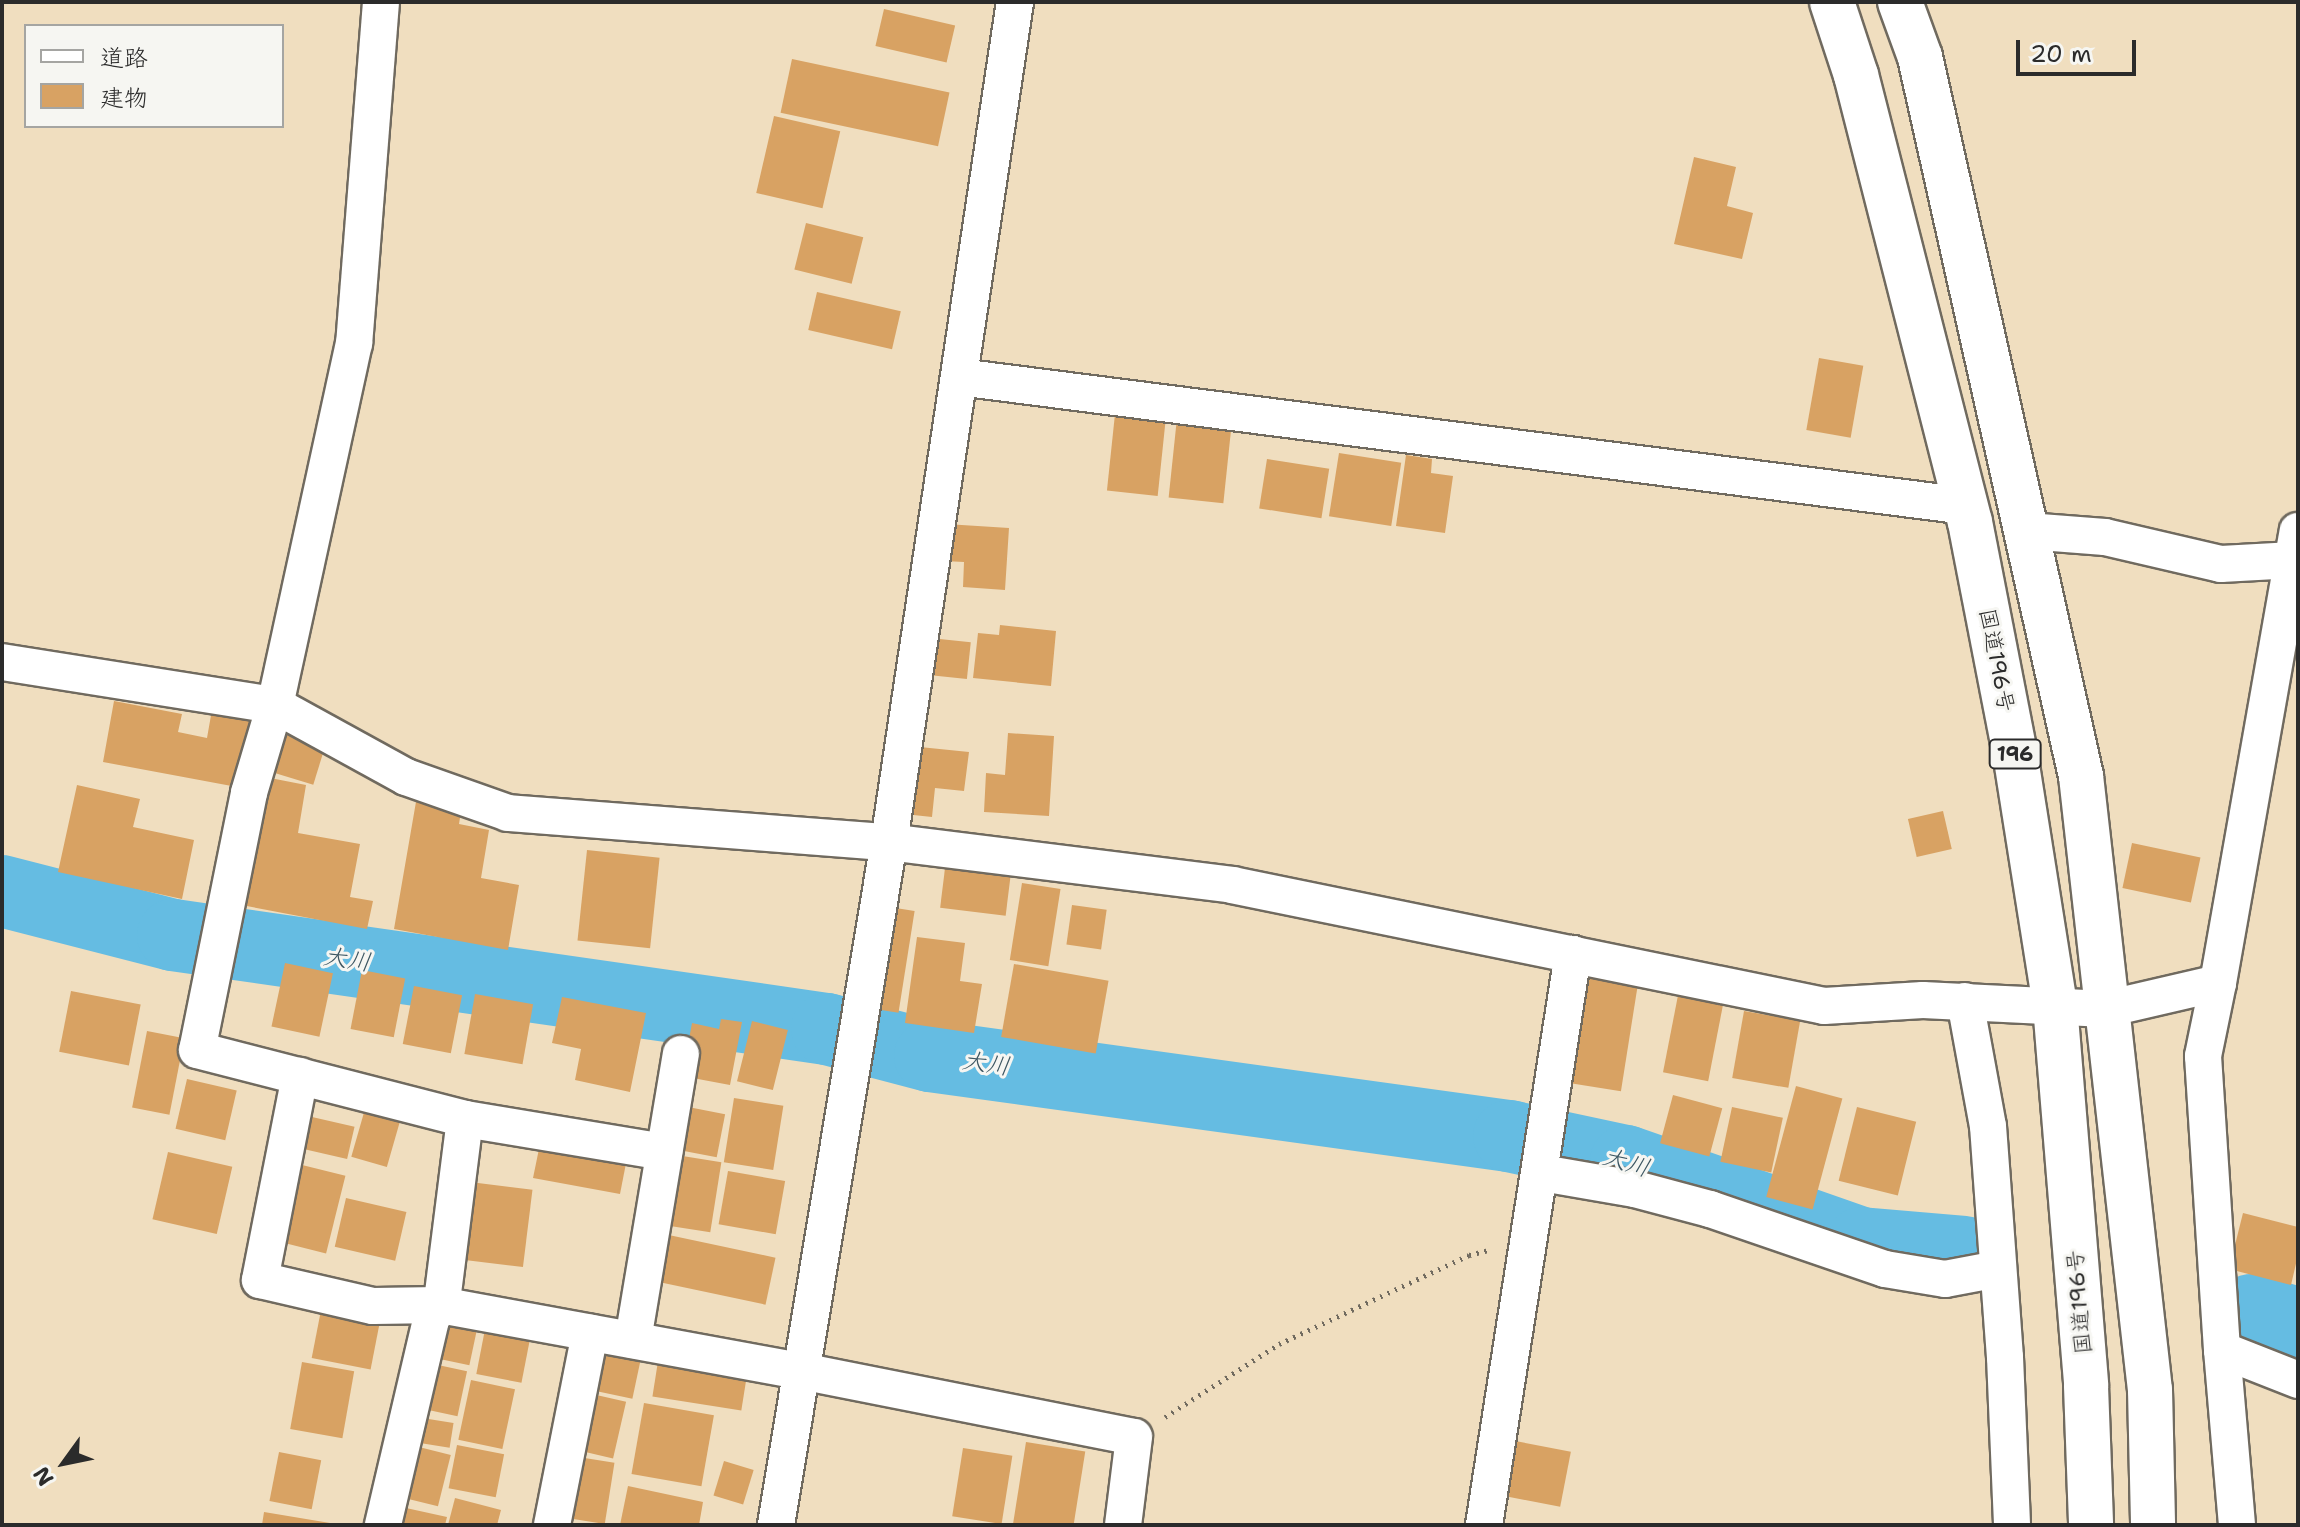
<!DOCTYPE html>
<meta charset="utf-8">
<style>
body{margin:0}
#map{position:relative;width:2300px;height:1527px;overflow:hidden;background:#f0debf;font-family:"Shantell Sans","Klee One",sans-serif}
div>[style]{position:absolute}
.river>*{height:72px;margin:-36px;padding:0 36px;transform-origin:36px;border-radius:36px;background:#65bce2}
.building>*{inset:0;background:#d8a263;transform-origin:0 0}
.path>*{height:5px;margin-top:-2.5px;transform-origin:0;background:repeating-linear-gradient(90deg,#706a5f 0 2px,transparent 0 8px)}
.roads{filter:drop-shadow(2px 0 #706a5f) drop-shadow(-2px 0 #706a5f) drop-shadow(0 2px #706a5f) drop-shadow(0 -2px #706a5f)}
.minor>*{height:36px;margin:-18px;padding:0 18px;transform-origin:18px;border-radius:18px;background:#fff}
.trunk>*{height:44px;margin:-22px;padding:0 22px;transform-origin:22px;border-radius:22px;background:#fff}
span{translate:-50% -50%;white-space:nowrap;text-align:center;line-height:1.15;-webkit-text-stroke:6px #f6f6f2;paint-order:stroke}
.shield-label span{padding:2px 6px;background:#f6f6f2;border:2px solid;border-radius:6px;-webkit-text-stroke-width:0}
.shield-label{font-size:20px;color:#2b2b2b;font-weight:700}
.street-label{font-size:22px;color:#2b2b2b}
.water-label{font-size:24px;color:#3c5662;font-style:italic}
.frame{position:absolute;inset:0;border:4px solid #2b2b2b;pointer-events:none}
.legend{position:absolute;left:24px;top:24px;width:260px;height:104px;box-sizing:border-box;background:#f6f6f2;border:2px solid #a5a5a2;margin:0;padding:10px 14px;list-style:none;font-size:24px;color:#2b2b2b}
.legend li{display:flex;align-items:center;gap:16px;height:40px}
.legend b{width:40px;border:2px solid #a5a5a2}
.north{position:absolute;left:24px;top:1423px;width:80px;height:80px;-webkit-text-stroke:6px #f6f6f2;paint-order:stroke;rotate:237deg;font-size:22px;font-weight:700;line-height:32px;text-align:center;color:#2b2b2b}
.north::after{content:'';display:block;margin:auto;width:28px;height:36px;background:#2b2b2b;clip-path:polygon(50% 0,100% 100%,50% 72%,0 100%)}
.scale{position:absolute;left:2016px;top:40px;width:120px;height:36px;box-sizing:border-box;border:4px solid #2b2b2b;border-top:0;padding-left:10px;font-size:24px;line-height:28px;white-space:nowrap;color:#2b2b2b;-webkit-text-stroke:6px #f6f6f2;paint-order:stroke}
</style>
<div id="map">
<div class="river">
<div style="left:2px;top:891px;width:177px;rotate:14.4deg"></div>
<div style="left:173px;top:935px;width:661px;rotate:8.18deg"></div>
<div style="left:827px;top:1029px;width:106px;rotate:14.7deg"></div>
<div style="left:930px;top:1056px;width:585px;rotate:7.87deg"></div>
<div style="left:1509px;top:1136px;width:120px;rotate:12.1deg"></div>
<div style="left:1626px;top:1161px;width:249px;rotate:19.2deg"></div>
<div style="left:1861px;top:1243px;width:103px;rotate:5deg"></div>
<div style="left:2251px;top:1310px;width:49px;rotate:15.5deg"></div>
</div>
<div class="building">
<div style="left:884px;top:9px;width:73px;height:38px;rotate:13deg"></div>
<div style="left:792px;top:59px;width:161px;height:55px;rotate:12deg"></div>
<div style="left:774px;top:116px;width:68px;height:79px;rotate:13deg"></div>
<div style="clip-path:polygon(1694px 157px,1736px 167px,1727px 206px,1753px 213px,1742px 259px,1674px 244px)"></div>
<div style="left:806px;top:223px;width:59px;height:48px;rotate:14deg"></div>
<div style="left:817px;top:292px;width:86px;height:39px;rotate:13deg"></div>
<div style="left:1819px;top:358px;width:45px;height:73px;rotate:10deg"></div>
<div style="left:1115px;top:414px;width:51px;height:77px;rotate:6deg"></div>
<div style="left:1177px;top:418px;width:55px;height:80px;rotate:6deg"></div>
<div style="left:1339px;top:453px;width:63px;height:64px;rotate:9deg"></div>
<div style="clip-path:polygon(1406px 455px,1432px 459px,1431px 473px,1453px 476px,1445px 533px,1396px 526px)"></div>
<div style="left:1267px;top:459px;width:63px;height:50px;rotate:9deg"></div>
<div style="clip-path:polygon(946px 524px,1009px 528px,1005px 590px,963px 587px,964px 562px,944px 561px)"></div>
<div style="clip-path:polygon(1000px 625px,1056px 631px,1051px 686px,973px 678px,978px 633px,999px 635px)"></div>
<div style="left:930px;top:638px;width:41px;height:37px;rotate:6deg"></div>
<div style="clip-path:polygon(114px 701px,182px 714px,178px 732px,207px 738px,213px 704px,260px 713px,237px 787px,103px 762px)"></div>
<div style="left:282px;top:723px;width:48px;height:50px;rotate:17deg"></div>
<div style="clip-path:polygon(1008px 733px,1054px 736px,1049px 816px,984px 812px,986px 773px,1005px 775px)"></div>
<div style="clip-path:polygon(910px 746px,969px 752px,964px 791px,935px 788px,932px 817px,904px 814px)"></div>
<div style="clip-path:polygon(260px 776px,306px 785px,298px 833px,360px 844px,350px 897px,373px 901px,367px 929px,236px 904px)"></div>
<div style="clip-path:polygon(77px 785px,140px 799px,133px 827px,194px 840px,182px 899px,58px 872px)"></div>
<div style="clip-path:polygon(417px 796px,462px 805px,459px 824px,489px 830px,481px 878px,519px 885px,508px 950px,394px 929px)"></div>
<div style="left:1943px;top:811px;width:39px;height:36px;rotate:77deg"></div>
<div style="left:2132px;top:843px;width:70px;height:46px;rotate:12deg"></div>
<div style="left:587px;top:850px;width:73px;height:91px;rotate:6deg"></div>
<div style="left:946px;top:860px;width:66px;height:48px;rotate:7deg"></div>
<div style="left:1022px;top:883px;width:39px;height:78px;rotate:9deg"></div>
<div style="left:1072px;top:905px;width:35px;height:40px;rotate:8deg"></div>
<div style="left:883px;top:906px;width:32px;height:103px;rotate:9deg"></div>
<div style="clip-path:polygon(917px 937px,965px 943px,960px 981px,982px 984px,974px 1033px,905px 1023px)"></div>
<div style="left:285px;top:963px;width:49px;height:65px;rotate:12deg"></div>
<div style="left:1014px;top:964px;width:96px;height:74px;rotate:10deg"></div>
<div style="left:1578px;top:966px;width:62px;height:117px;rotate:9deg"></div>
<div style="left:362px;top:970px;width:44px;height:60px;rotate:11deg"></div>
<div style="left:1680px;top:985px;width:46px;height:89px;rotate:11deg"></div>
<div style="left:414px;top:986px;width:49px;height:59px;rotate:11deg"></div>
<div style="left:71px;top:991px;width:71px;height:62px;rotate:11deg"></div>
<div style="left:475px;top:994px;width:59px;height:61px;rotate:10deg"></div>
<div style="clip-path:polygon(562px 997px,646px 1013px,630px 1092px,575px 1080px,581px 1049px,552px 1043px)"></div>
<div style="left:1744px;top:1011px;width:57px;height:68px;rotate:10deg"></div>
<div style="clip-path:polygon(721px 1019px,742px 1022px,730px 1085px,682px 1076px,692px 1023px,719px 1029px)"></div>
<div style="left:752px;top:1021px;width:37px;height:62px;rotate:14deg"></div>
<div style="left:147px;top:1031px;width:38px;height:78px;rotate:11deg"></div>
<div style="left:187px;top:1079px;width:51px;height:51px;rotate:13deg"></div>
<div style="left:1796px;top:1086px;width:48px;height:115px;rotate:15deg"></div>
<div style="left:1673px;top:1095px;width:51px;height:50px;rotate:15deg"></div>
<div style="left:734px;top:1098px;width:50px;height:65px;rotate:9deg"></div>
<div style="left:367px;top:1102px;width:37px;height:57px;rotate:16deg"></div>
<div style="left:678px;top:1105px;width:48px;height:44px;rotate:11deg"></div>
<div style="left:1732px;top:1107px;width:52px;height:56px;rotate:12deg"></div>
<div style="left:1857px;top:1107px;width:61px;height:76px;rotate:14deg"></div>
<div style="left:299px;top:1114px;width:57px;height:33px;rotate:13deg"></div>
<div style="clip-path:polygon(540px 1144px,628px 1153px,620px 1194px,533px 1178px)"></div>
<div style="left:168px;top:1152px;width:66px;height:69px;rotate:13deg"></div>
<div style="left:670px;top:1154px;width:52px;height:71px;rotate:9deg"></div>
<div style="left:294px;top:1163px;width:53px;height:80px;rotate:14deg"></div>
<div style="left:728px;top:1171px;width:58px;height:54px;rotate:10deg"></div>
<div style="left:462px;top:1181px;width:71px;height:78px;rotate:7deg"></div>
<div style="left:346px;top:1198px;width:62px;height:50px;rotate:13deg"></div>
<div style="clip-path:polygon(2243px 1213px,2298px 1227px,2298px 1255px,2291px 1285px,2229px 1269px)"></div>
<div style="left:664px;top:1234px;width:114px;height:48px;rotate:12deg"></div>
<div style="left:322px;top:1305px;width:60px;height:54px;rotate:11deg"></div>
<div style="left:440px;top:1311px;width:40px;height:47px;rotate:12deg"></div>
<div style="left:487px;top:1319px;width:46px;height:56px;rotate:11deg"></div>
<div style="left:597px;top:1339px;width:47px;height:51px;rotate:12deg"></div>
<div style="left:659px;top:1355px;width:90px;height:42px;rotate:9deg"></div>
<div style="left:302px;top:1362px;width:53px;height:68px;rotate:10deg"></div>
<div style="left:424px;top:1362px;width:44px;height:46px;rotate:12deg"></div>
<div style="left:471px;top:1380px;width:45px;height:61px;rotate:12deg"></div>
<div style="left:592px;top:1394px;width:35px;height:58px;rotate:13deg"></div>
<div style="left:644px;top:1403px;width:71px;height:72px;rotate:10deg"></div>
<div style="left:416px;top:1417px;width:38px;height:25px;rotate:9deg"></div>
<div style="left:1510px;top:1440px;width:62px;height:56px;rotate:11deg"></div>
<div style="left:1026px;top:1442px;width:60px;height:84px;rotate:9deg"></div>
<div style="left:411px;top:1445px;width:41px;height:53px;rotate:14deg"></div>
<div style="left:457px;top:1445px;width:48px;height:44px;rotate:11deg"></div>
<div style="left:963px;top:1448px;width:50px;height:69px;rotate:9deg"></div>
<div style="left:279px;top:1452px;width:43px;height:50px;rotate:11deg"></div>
<div style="left:572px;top:1456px;width:43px;height:62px;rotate:9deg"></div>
<div style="left:724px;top:1461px;width:31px;height:36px;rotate:17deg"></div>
<div style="clip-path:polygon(628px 1486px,703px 1502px,699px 1525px,620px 1525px)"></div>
<div style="clip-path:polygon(455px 1498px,501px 1510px,497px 1525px,448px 1525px)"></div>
<div style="clip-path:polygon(406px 1508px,447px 1517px,445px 1525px,402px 1525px)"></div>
<div style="clip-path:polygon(264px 1512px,330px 1523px,330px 1525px,262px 1525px)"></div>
</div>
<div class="path">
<div style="left:1165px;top:1417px;width:135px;rotate:-32.6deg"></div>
<div style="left:1279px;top:1344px;width:210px;rotate:-25.1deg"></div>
<div style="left:1469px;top:1255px;width:21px;rotate:-14deg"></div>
</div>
<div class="roads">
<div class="minor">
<div style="left:381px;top:2px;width:342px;rotate:94.5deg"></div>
<div style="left:354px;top:343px;width:371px;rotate:102.3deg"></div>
<div style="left:275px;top:705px;width:149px;rotate:28.8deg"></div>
<div style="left:406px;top:777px;width:108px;rotate:19.4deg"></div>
<div style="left:508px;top:813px;width:382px;rotate:4.4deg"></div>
<div style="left:889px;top:842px;width:346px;rotate:7.1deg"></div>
<div style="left:1232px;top:885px;width:604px;rotate:11.55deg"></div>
<div style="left:1824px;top:1006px;width:99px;rotate:-3.5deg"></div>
<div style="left:1923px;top:1000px;width:183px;rotate:2.8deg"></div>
<div style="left:2106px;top:1009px;width:115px;rotate:-13.1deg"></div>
<div style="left:2218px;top:983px;width:459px;rotate:-80deg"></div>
<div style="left:959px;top:377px;width:1015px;rotate:7.3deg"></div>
<div style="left:2027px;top:531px;width:78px;rotate:4.4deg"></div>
<div style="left:2105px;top:537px;width:119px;rotate:13.1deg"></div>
<div style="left:2221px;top:564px;width:73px;rotate:-3.1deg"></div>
<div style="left:2px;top:662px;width:276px;rotate:9deg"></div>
<div style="left:275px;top:705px;width:92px;rotate:106.5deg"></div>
<div style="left:249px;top:793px;width:262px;rotate:101.4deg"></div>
<div style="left:197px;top:1050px;width:277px;rotate:14.4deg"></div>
<div style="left:465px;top:1119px;width:182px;rotate:97.2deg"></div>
<div style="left:442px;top:1300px;width:23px;rotate:119deg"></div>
<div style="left:431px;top:1320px;width:211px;rotate:103.2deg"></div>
<div style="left:2218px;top:983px;width:75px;rotate:101.6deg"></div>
<div style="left:2203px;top:1056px;width:295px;rotate:86.3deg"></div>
<div style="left:2222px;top:1350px;width:82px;rotate:21.5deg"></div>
<div style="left:1965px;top:1001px;width:127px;rotate:79.6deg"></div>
<div style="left:1988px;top:1126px;width:232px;rotate:85.8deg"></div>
<div style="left:2005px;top:1357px;width:168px;rotate:87.6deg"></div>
<div style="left:300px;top:1076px;width:208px;rotate:101.1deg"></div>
<div style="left:260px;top:1280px;width:116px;rotate:13deg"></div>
<div style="left:373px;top:1306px;width:67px;rotate:-0.9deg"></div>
<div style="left:440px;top:1305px;width:367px;rotate:10.4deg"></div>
<div style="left:801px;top:1371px;width:339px;rotate:11.2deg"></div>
<div style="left:1134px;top:1437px;width:89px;rotate:97.1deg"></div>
<div style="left:465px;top:1119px;width:202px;rotate:9.4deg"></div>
<div style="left:1542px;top:1173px;width:94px;rotate:9.8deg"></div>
<div style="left:1635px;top:1189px;width:78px;rotate:14.9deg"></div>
<div style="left:1710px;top:1209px;width:185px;rotate:18.9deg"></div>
<div style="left:1885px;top:1269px;width:61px;rotate:9.5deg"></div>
<div style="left:1945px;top:1279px;width:54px;rotate:-10.7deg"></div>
<div style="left:633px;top:1340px;width:290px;rotate:-80.5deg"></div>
<div style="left:2222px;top:1350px;width:176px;rotate:85.1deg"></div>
<div style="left:552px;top:1525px;width:196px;rotate:-78.8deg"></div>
<div style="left:776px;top:1525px;width:692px;rotate:-80.61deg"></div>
<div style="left:889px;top:842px;width:849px;rotate:-81.47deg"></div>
<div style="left:1484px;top:1525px;width:578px;rotate:-81.14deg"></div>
</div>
<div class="trunk">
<div style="left:1832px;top:2px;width:77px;rotate:71.8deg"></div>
<div style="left:1856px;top:75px;width:461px;rotate:75.7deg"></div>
<div style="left:1970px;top:522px;width:241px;rotate:79deg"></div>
<div style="left:2016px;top:759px;width:249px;rotate:81deg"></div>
<div style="left:2055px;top:1005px;width:382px;rotate:85.3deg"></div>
<div style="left:2086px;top:1386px;width:139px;rotate:87.9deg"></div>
<div style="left:1900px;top:2px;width:59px;rotate:70deg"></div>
<div style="left:1920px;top:57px;width:737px;rotate:77.38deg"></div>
<div style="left:2081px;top:776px;width:618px;rotate:83.59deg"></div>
<div style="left:2150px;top:1390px;width:135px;rotate:88.7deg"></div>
</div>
</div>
<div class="shield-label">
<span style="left:2015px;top:754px">196</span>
</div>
<div class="street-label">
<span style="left:1997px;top:660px;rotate:79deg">国道196号</span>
<span style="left:2079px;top:1302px;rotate:-95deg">国道196号</span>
</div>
<div class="water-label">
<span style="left:347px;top:960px;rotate:8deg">大川</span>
<span style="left:986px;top:1064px;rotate:8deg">大川</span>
<span style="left:1626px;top:1163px;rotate:16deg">大川</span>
</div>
<div class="frame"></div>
<ul class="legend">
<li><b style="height:10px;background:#fff"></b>道路</li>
<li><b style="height:22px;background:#d8a263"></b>建物</li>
</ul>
<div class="north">N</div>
<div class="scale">20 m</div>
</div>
